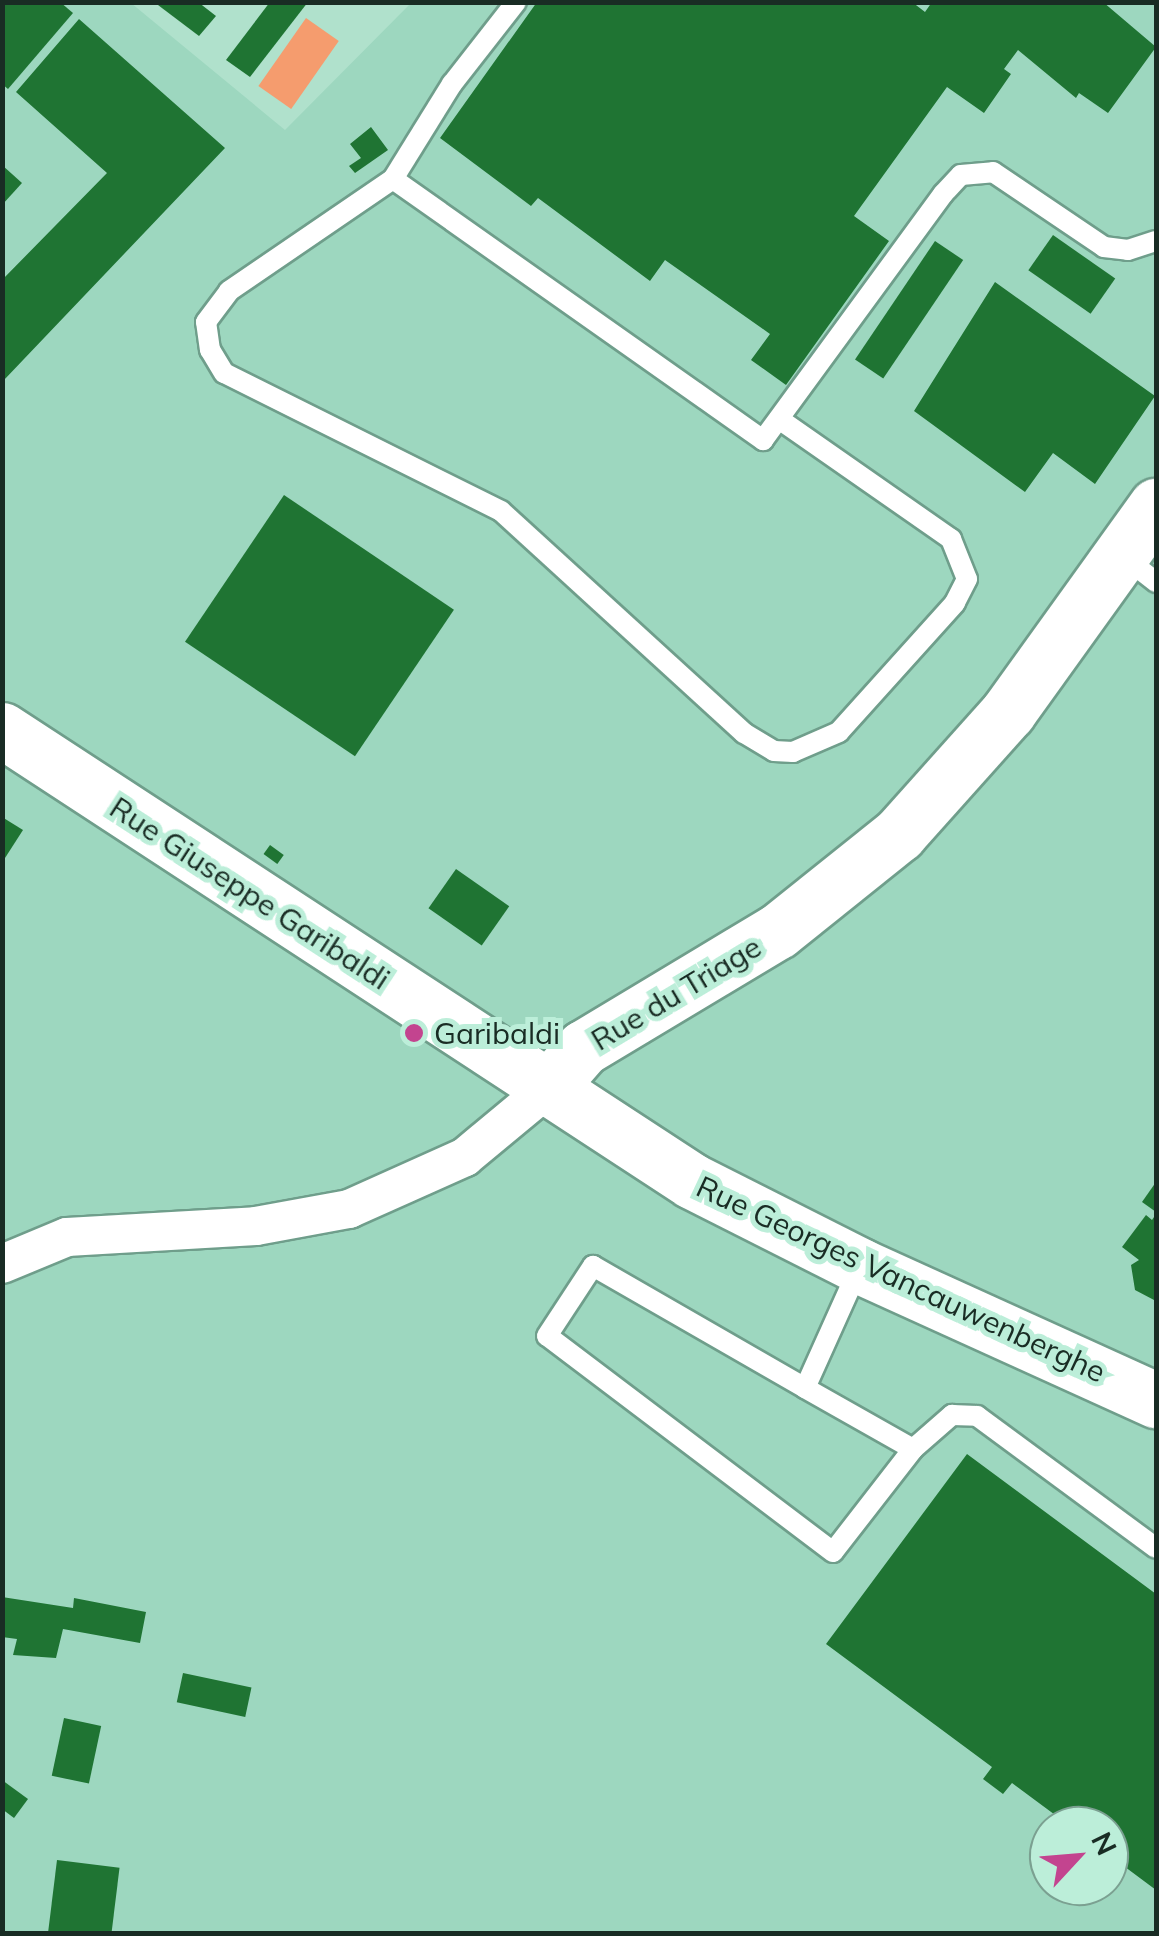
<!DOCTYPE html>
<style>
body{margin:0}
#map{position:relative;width:1159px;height:1936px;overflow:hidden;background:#b0e1cc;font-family:Mulish,sans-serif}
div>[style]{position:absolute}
.built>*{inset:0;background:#9dd7bf}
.green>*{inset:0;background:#f59c6e;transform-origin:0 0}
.building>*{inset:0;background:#1f7433;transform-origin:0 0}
.roads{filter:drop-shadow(2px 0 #6f9e8b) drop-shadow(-2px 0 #6f9e8b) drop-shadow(0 2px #6f9e8b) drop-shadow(0 -2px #6f9e8b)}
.lane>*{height:20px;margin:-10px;padding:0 10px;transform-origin:10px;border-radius:10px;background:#fff}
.street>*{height:38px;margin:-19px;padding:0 19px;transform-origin:19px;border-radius:19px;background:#fff}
.secondary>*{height:55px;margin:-27.5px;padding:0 27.5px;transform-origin:27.5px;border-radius:27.5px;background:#fff}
.dots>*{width:28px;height:28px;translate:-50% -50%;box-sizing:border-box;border:5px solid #bceed9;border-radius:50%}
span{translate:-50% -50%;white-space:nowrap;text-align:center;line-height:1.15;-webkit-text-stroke:10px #bceed9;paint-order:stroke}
.street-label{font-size:30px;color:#192c24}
.poi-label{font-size:30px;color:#192c24}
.left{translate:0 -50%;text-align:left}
.frame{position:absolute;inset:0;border:5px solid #192c24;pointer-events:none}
.north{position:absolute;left:1029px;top:1806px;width:100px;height:100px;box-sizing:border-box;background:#bceed9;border:2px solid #7ba091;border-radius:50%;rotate:64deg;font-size:28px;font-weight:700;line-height:40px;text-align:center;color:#192c24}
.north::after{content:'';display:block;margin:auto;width:35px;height:45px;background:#c3448f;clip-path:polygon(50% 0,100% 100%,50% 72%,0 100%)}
</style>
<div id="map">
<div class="built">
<div style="clip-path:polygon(evenodd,3px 3px,131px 3px,285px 130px,411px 3px,1156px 3px,1156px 1933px,3px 1934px,3px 3px,1049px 1826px,1109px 1826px,1109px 1886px,1049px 1886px,1049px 1826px)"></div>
</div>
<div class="green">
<div style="left:306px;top:18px;width:40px;height:83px;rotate:35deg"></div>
</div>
<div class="building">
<div style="clip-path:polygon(2px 2px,60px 2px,73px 13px,8px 89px,2px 84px)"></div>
<div style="clip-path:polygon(154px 2px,198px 2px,216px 16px,199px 36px)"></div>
<div style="clip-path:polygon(270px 2px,308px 2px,250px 77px,226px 60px)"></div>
<div style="clip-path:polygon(537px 2px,912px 2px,925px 12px,932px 2px,1103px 2px,1156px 47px,1108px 113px,1079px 93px,1076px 98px,1018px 50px,1004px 69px,1011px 74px,984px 113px,947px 87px,854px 216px,889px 241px,786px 385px,751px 360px,770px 334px,665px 260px,650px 281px,538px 198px,531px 206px,440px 138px)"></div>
<div style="clip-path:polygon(79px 19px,225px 148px,4px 380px,2px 280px,107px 173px,16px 92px)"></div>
<div style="clip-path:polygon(371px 127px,388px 150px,355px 173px,349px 166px,361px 158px,350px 144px)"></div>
<div style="clip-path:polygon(2px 165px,22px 183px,2px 205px)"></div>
<div style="left:1053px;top:235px;width:76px;height:43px;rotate:35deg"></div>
<div style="left:935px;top:241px;width:34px;height:143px;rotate:34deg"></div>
<div style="clip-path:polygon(995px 282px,1155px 396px,1095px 484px,1053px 453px,1025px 492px,914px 411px)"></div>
<div style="left:284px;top:495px;width:205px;height:177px;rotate:34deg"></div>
<div style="clip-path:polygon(2px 817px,23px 830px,5px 858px,2px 857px)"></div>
<div style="left:270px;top:845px;width:17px;height:11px;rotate:36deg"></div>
<div style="left:456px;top:869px;width:65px;height:48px;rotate:35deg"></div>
<div style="clip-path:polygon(1156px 1182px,1156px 1212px,1142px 1202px)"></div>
<div style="clip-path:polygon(1156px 1214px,1156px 1297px,1154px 1300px,1135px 1290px,1131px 1265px,1139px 1260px,1122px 1247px,1146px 1215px,1152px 1220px)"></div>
<div style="clip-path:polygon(967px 1454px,1156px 1594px,1156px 1890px,1109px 1855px,1109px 1826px,1070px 1826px,1012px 1783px,1003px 1794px,983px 1779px,992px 1767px,826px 1644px)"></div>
<div style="clip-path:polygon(2px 1597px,73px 1608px,74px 1598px,146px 1612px,140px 1643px,63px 1629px,56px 1658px,13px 1655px,17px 1639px,2px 1637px)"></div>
<div style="left:183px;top:1673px;width:70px;height:30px;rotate:12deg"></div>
<div style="left:64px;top:1718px;width:38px;height:59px;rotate:12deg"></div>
<div style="clip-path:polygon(2px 1780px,28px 1799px,14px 1818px,2px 1809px)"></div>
<div style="left:57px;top:1860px;width:63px;height:73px;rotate:7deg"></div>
</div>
<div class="roads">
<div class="lane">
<div style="left:393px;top:179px;width:112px;rotate:-58.2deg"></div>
<div style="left:452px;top:84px;width:104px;rotate:-52deg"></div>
<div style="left:779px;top:419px;width:210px;rotate:34.9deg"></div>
<div style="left:951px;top:539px;width:43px;rotate:68.2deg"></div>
<div style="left:967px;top:579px;width:27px;rotate:117deg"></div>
<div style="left:955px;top:603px;width:173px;rotate:132deg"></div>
<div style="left:839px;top:732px;width:50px;rotate:156.5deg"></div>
<div style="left:793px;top:752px;width:19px;rotate:-177deg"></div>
<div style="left:774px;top:751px;width:35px;rotate:-149deg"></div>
<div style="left:744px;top:733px;width:329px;rotate:-137.6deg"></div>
<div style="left:501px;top:511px;width:309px;rotate:-153.5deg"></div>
<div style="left:224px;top:373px;width:27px;rotate:-121deg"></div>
<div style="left:210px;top:350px;width:28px;rotate:-98deg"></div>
<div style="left:206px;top:322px;width:39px;rotate:-53deg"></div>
<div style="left:229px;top:291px;width:199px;rotate:-34.3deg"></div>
<div style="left:393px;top:179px;width:453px;rotate:35.2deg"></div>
<div style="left:763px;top:440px;width:305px;rotate:-53.8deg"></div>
<div style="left:943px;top:194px;width:26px;rotate:-47deg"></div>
<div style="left:961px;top:175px;width:32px;rotate:-5deg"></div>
<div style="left:993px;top:172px;width:134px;rotate:34deg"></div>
<div style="left:1104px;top:247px;width:24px;rotate:7deg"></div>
<div style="left:1128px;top:250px;width:29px;rotate:-18deg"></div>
<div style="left:1124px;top:557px;width:41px;rotate:38deg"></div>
<div style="left:805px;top:1388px;width:124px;rotate:29.5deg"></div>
<div style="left:913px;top:1449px;width:130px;rotate:127.8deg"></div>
<div style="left:833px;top:1552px;width:358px;rotate:-142.9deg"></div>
<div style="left:547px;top:1336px;width:84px;rotate:-56.7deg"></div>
<div style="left:593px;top:1266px;width:245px;rotate:29.9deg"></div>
<div style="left:805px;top:1388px;width:132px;rotate:-65.8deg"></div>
<div style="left:913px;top:1449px;width:52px;rotate:-41.1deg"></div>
<div style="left:952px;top:1415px;width:25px;rotate:2deg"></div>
<div style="left:977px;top:1416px;width:222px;rotate:36.4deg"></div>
</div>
<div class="street">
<div style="left:2px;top:1264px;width:70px;rotate:-22.6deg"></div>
<div style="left:67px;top:1237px;width:189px;rotate:-3.3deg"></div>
<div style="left:256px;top:1226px;width:95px;rotate:-10.4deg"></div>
<div style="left:349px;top:1209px;width:127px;rotate:-24.1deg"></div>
<div style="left:465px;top:1157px;width:107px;rotate:-39.7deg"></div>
</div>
<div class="secondary">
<div style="left:2px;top:730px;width:824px;rotate:33.17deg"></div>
<div style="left:692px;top:1181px;width:188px;rotate:26.8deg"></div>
<div style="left:860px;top:1266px;width:325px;rotate:24.4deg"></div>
<div style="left:547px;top:1089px;width:55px;rotate:-48.7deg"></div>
<div style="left:583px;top:1048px;width:227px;rotate:-31deg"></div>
<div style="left:778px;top:931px;width:155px;rotate:-38.7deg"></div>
<div style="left:899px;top:834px;width:164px;rotate:-48.2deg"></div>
<div style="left:1008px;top:712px;width:254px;rotate:-54.3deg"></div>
</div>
</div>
<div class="dots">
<div style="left:414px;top:1033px;background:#c3448f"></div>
</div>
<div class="street-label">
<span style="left:250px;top:893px;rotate:33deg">Rue Giuseppe Garibaldi</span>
<span style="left:676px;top:993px;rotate:-31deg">Rue du Triage</span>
<span style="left:901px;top:1279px;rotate:25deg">Rue Georges Vancauwenberghe</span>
</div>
<div class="poi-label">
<span class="left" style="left:434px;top:1033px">Garibaldi</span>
</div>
<div class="frame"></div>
<div class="north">N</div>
</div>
